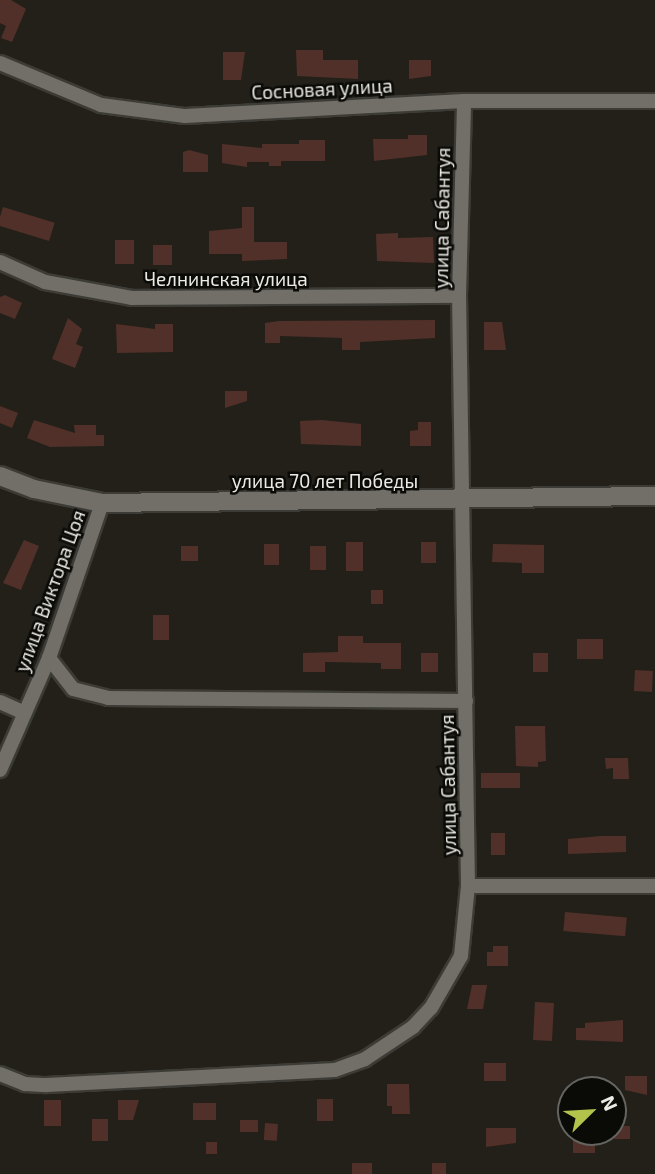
<!DOCTYPE html>
<meta charset="utf-8">
<style>
body{margin:0}
#map{position:relative;width:655px;height:1174px;overflow:hidden;background:#222019;font-family:"Exo 2",sans-serif}
div>[style]{position:absolute}
.building>*{inset:0;background:#513029;transform-origin:0 0}
.roads{filter:drop-shadow(2px 0 #3c3b36) drop-shadow(-2px 0 #3c3b36) drop-shadow(0 2px #3c3b36) drop-shadow(0 -2px #3c3b36)}
.minor>*{height:14px;margin:-7px;padding:0 7px;transform-origin:7px;border-radius:7px;background:#716f67}
.tertiary>*{height:18px;margin:-9px;padding:0 9px;transform-origin:9px;border-radius:9px;background:#716f67}
span{translate:-50% -50%;white-space:nowrap;text-align:center;line-height:1.15;-webkit-text-stroke:5px #0a0a07;paint-order:stroke}
.street-label{font-size:19px;color:#ebeae5}
.north{position:absolute;left:557px;top:1076px;width:70px;height:70px;box-sizing:border-box;background:#0a0a07;border:2px solid #646460;border-radius:50%;rotate:66deg;font-size:19px;font-weight:700;line-height:28px;text-align:center;color:#ebeae5}
.north::after{content:'';display:block;margin:auto;width:24px;height:32px;background:#b3c24b;clip-path:polygon(50% 0,100% 100%,50% 72%,0 100%)}
</style>
<div id="map">
<div class="building">
<div style="clip-path:polygon(0 0,11px 0,26px 9px,12px 42px,1px 38px,6px 26px,0 23px)"></div>
<div style="clip-path:polygon(296px 50px,323px 50px,323px 60px,358px 60px,358px 79px,297px 76px)"></div>
<div style="clip-path:polygon(223px 52px,245px 52px,241px 80px,223px 80px)"></div>
<div style="clip-path:polygon(409px 60px,431px 60px,431px 76px,409px 79px)"></div>
<div style="clip-path:polygon(408px 135px,427px 135px,427px 155px,374px 161px,373px 139px,408px 139px)"></div>
<div style="clip-path:polygon(299px 140px,325px 140px,325px 161px,281px 161px,281px 166px,269px 166px,269px 162px,247px 162px,247px 167px,222px 163px,222px 144px,262px 148px,262px 144px,299px 144px)"></div>
<div style="clip-path:polygon(189px 150px,208px 155px,208px 172px,183px 172px,183px 152px)"></div>
<div style="left:3px;top:207px;width:54px;height:19px;rotate:17deg"></div>
<div style="clip-path:polygon(242px 207px,254px 207px,254px 242px,287px 242px,287px 259px,242px 261px,242px 254px,209px 254px,209px 231px,242px 228px)"></div>
<div style="clip-path:polygon(398px 233px,398px 238px,433px 237px,434px 263px,377px 261px,376px 234px)"></div>
<div style="left:115px;top:240px;width:19px;height:24px"></div>
<div style="left:153px;top:245px;width:19px;height:20px"></div>
<div style="clip-path:polygon(5px 295px,22px 303px,15px 319px,0 313px,0 297px)"></div>
<div style="clip-path:polygon(68px 318px,82px 329px,76px 344px,83px 347px,75px 368px,52px 359px)"></div>
<div style="clip-path:polygon(435px 320px,435px 338px,360px 342px,360px 350px,342px 350px,342px 338px,280px 336px,280px 343px,265px 343px,265px 323px,279px 321px)"></div>
<div style="clip-path:polygon(484px 322px,502px 322px,506px 350px,484px 350px)"></div>
<div style="clip-path:polygon(116px 324px,155px 329px,155px 324px,173px 324px,173px 352px,117px 353px)"></div>
<div style="clip-path:polygon(225px 391px,247px 391px,247px 401px,225px 408px)"></div>
<div style="clip-path:polygon(0 406px,18px 413px,12px 428px,0 423px)"></div>
<div style="clip-path:polygon(34px 420px,75px 433px,74px 425px,96px 425px,96px 435px,104px 435px,104px 446px,50px 447px,27px 438px)"></div>
<div style="clip-path:polygon(322px 420px,361px 424px,361px 446px,301px 444px,300px 421px)"></div>
<div style="clip-path:polygon(418px 422px,431px 422px,431px 446px,410px 446px,410px 431px,418px 430px)"></div>
<div style="clip-path:polygon(24px 540px,39px 546px,21px 590px,3px 583px)"></div>
<div style="left:346px;top:542px;width:17px;height:29px"></div>
<div style="left:421px;top:542px;width:15px;height:21px"></div>
<div style="left:264px;top:544px;width:15px;height:21px"></div>
<div style="clip-path:polygon(493px 544px,544px 545px,544px 573px,522px 573px,522px 563px,492px 562px)"></div>
<div style="left:181px;top:546px;width:17px;height:15px"></div>
<div style="left:310px;top:546px;width:16px;height:24px"></div>
<div style="left:371px;top:590px;width:12px;height:14px"></div>
<div style="left:153px;top:615px;width:16px;height:25px"></div>
<div style="clip-path:polygon(338px 636px,363px 636px,363px 643px,401px 643px,401px 669px,381px 669px,381px 663px,325px 662px,325px 672px,303px 672px,303px 653px,338px 652px)"></div>
<div style="left:577px;top:639px;width:26px;height:20px"></div>
<div style="left:421px;top:653px;width:17px;height:19px"></div>
<div style="left:533px;top:653px;width:15px;height:19px"></div>
<div style="left:635px;top:670px;width:18px;height:21px;rotate:3deg"></div>
<div style="clip-path:polygon(515px 726px,545px 726px,546px 761px,538px 762px,538px 767px,516px 766px)"></div>
<div style="clip-path:polygon(605px 758px,628px 758px,629px 779px,613px 779px,613px 768px,606px 769px)"></div>
<div style="left:481px;top:773px;width:39px;height:15px"></div>
<div style="left:491px;top:833px;width:14px;height:22px"></div>
<div style="clip-path:polygon(601px 836px,626px 836px,626px 852px,568px 854px,568px 839px)"></div>
<div style="left:565px;top:912px;width:62px;height:19px;rotate:5deg"></div>
<div style="clip-path:polygon(493px 946px,508px 946px,508px 966px,487px 966px,487px 952px,493px 952px)"></div>
<div style="clip-path:polygon(472px 985px,487px 985px,483px 1009px,467px 1009px)"></div>
<div style="left:535px;top:1002px;width:19px;height:38px;rotate:3deg"></div>
<div style="clip-path:polygon(623px 1020px,623px 1042px,576px 1040px,576px 1028px,585px 1028px,585px 1023px)"></div>
<div style="left:484px;top:1063px;width:22px;height:18px"></div>
<div style="clip-path:polygon(625px 1076px,647px 1076px,647px 1095px,625px 1090px)"></div>
<div style="clip-path:polygon(387px 1084px,409px 1084px,410px 1114px,392px 1114px,392px 1106px,387px 1106px)"></div>
<div style="left:317px;top:1099px;width:16px;height:22px"></div>
<div style="left:44px;top:1100px;width:17px;height:26px"></div>
<div style="clip-path:polygon(118px 1100px,139px 1100px,133px 1120px,118px 1120px)"></div>
<div style="left:193px;top:1103px;width:23px;height:17px"></div>
<div style="left:92px;top:1119px;width:16px;height:22px"></div>
<div style="left:240px;top:1120px;width:18px;height:12px"></div>
<div style="left:265px;top:1123px;width:13px;height:17px;rotate:4deg"></div>
<div style="left:614px;top:1126px;width:16px;height:13px"></div>
<div style="clip-path:polygon(486px 1128px,516px 1128px,516px 1143px,486px 1147px)"></div>
<div style="left:573px;top:1132px;width:22px;height:21px"></div>
<div style="left:217px;top:1142px;width:12px;height:11px;rotate:90deg"></div>
<div style="left:352px;top:1163px;width:20px;height:11px"></div>
<div style="left:432px;top:1163px;width:14px;height:11px"></div>
</div>
<div class="roads">
<div class="minor">
<div style="left:0;top:63px;width:109px;rotate:22.6deg"></div>
<div style="left:101px;top:105px;width:85px;rotate:7.5deg"></div>
<div style="left:185px;top:116px;width:279px;rotate:-3.1deg"></div>
<div style="left:464px;top:101px;width:191px"></div>
<div style="left:0;top:262px;width:49px;rotate:24deg"></div>
<div style="left:45px;top:282px;width:88px;rotate:10.4deg"></div>
<div style="left:132px;top:298px;width:327px;rotate:-0.4deg"></div>
<div style="left:49px;top:658px;width:39px;rotate:52deg"></div>
<div style="left:73px;top:689px;width:36px;rotate:14deg"></div>
<div style="left:108px;top:698px;width:358px;rotate:0.5deg"></div>
<div style="left:0;top:702px;width:27px;rotate:24deg"></div>
<div style="left:0;top:770px;width:122px;rotate:-66.4deg"></div>
<div style="left:49px;top:658px;width:164px;rotate:-71.1deg"></div>
<div style="left:468px;top:886px;width:187px"></div>
<div style="left:0;top:1074px;width:27px;rotate:22deg"></div>
<div style="left:25px;top:1084px;width:22px;rotate:3deg"></div>
<div style="left:47px;top:1085px;width:288px;rotate:-3deg"></div>
<div style="left:335px;top:1070px;width:32px;rotate:-20deg"></div>
<div style="left:365px;top:1059px;width:58px;rotate:-33.7deg"></div>
<div style="left:413px;top:1027px;width:26px;rotate:-47deg"></div>
<div style="left:431px;top:1008px;width:60px;rotate:-60deg"></div>
<div style="left:461px;top:956px;width:70px;rotate:-84.3deg"></div>
<div style="left:468px;top:886px;width:590px;rotate:-90.87deg"></div>
<div style="left:459px;top:296px;width:195px;rotate:-88.5deg"></div>
</div>
<div class="tertiary">
<div style="left:0;top:476px;width:36px;rotate:21deg"></div>
<div style="left:34px;top:489px;width:69px;rotate:11.6deg"></div>
<div style="left:102px;top:503px;width:553px;rotate:-0.73deg"></div>
</div>
</div>
<div class="street-label">
<span style="left:322px;top:89px;rotate:-3deg">Сосновая улица</span>
<span style="left:442px;top:218px;rotate:-89deg">улица Сабантуя</span>
<span style="left:226px;top:279px">Челнинская улица</span>
<span style="left:325px;top:481px">улица 70 лет Победы</span>
<span style="left:50px;top:591px;rotate:-70deg">улица Виктора Цоя</span>
<span style="left:448px;top:785px;rotate:-91deg">улица Сабантуя</span>
</div>
<div class="north">N</div>
</div>
